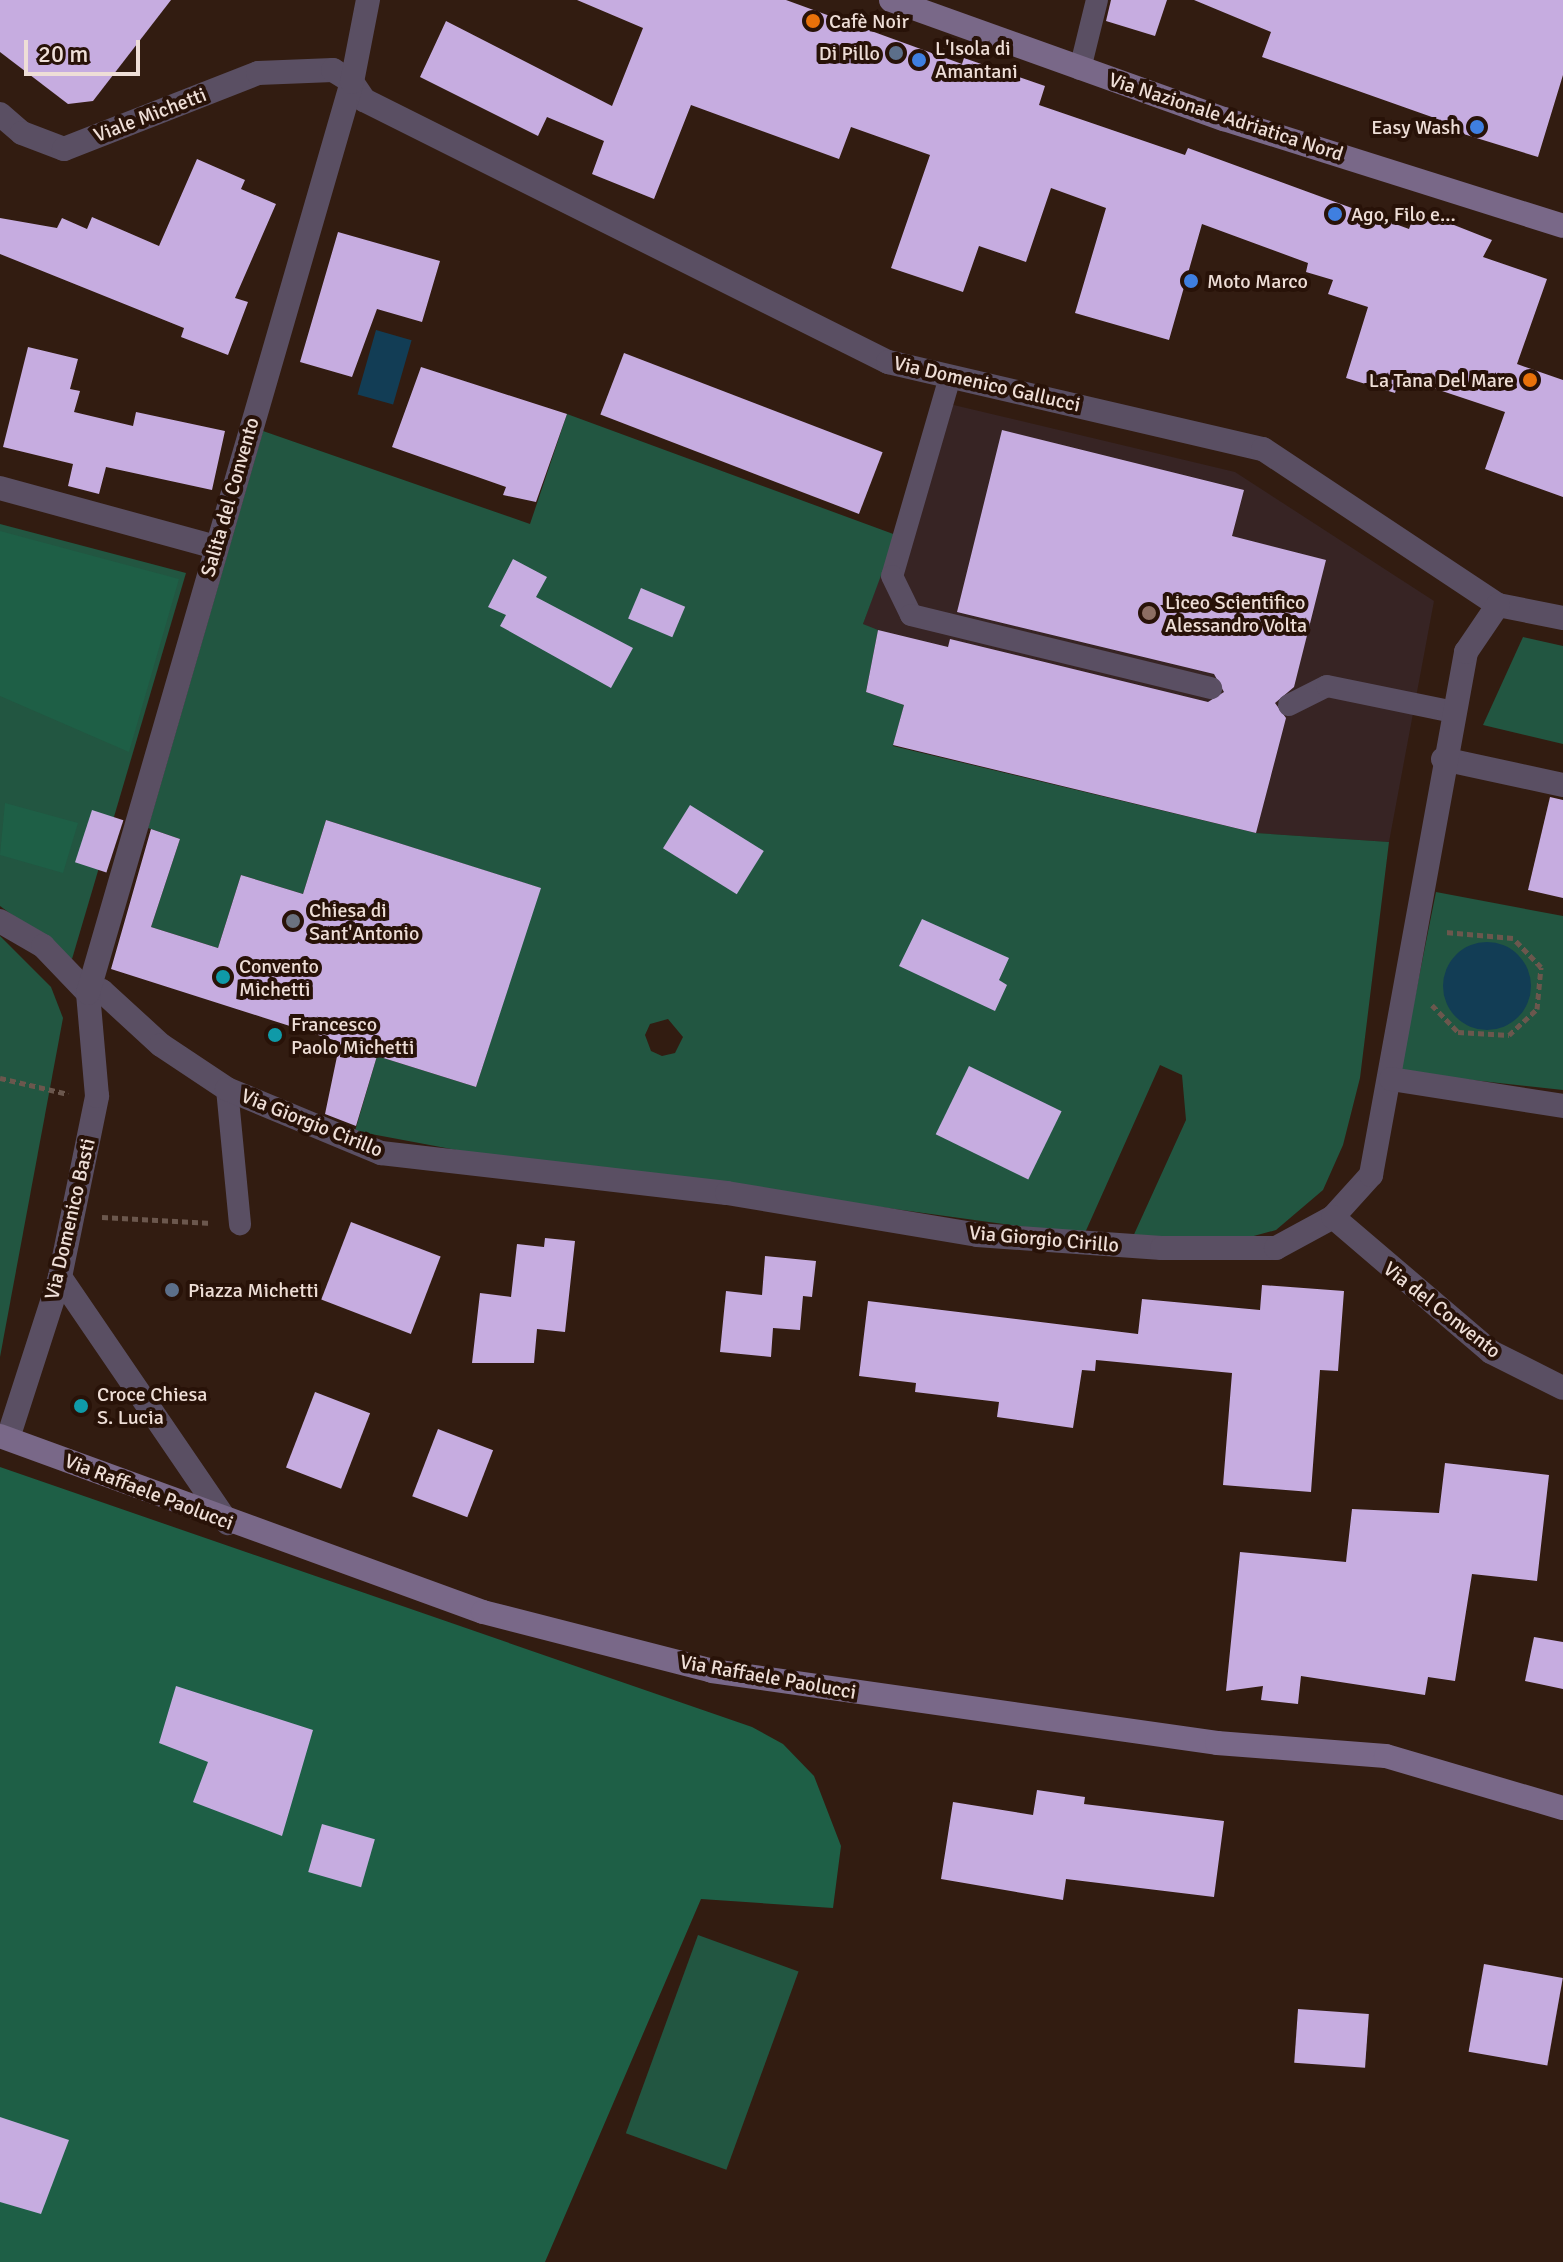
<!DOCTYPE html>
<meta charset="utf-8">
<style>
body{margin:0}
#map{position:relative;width:1563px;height:2262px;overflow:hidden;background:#321c11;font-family:Signika,sans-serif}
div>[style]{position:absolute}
.education>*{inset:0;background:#372424}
.green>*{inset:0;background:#225641;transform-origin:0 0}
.forest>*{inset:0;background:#1e5f46}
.water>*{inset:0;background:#123d55;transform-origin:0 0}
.round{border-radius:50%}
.building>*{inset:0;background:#c6ace0;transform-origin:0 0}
.path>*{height:5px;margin-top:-2.5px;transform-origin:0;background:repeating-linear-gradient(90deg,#6b574d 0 6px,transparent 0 10px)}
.lane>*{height:22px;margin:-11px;padding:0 11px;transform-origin:11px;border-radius:11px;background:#5a4f63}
.street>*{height:24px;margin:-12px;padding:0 12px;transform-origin:12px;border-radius:12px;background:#5a4f63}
.secondary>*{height:24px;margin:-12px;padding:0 12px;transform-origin:12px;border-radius:12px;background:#796888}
.dots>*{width:22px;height:22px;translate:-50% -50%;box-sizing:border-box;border:4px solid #281208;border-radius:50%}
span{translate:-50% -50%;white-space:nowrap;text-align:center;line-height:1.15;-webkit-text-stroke:8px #281208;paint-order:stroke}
.poi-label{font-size:20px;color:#eeded7}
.left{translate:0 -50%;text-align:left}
.right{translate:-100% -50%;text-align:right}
.street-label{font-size:20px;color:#eeded7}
.scale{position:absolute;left:24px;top:40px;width:116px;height:36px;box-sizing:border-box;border:4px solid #eeded7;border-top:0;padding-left:10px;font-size:24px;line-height:28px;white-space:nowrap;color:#eeded7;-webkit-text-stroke:6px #281208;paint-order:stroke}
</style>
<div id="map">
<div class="education">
<div style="clip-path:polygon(941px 402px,1235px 472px,1434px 601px,1389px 842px,1256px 833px,893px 745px,866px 692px,877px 631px,863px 624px)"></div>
</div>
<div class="green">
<div style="clip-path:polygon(evenodd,567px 414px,896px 535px,863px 624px,878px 630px,866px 692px,904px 705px,893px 746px,1256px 833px,1389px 842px,1360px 1078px,1343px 1145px,1323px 1190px,1276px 1230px,1228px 1243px,1131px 1241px,1186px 1120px,1182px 1075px,1160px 1065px,1084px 1235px,757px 1190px,575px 1172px,355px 1131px,377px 1056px,476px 1087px,540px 888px,326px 820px,303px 894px,241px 875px,218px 948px,151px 927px,180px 839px,148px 828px,263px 431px,530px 524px,567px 414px,668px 1019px,683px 1037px,675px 1053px,662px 1056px,651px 1051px,645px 1035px,650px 1024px,668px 1019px)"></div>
<div style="clip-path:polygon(0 524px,186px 573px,72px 959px,0 906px)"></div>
<div style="clip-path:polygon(1523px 637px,1563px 646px,1563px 744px,1483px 725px)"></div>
<div style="clip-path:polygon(1436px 892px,1563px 916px,1563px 1090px,1400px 1072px)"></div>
<div style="clip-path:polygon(0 936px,51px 987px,63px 1018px,0 1357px)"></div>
<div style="left:698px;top:1935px;width:107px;height:211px;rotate:20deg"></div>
</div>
<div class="forest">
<div style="clip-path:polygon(0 531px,179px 579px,129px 752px,0 696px)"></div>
<div style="clip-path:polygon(5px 803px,78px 823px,63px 873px,0 855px)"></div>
<div style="clip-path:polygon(0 1467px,752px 1727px,783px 1744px,814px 1776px,841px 1846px,833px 1908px,701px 1899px,545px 2262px,0 2262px)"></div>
</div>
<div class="water">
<div style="left:376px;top:330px;width:37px;height:67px;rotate:16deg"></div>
<div class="round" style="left:1443px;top:942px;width:88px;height:88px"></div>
</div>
<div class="building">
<div style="clip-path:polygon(0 0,171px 0,93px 101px,68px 104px,0 52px)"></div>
<div style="clip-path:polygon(577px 0,786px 0,962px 64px,964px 58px,1045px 86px,1039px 105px,1185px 155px,1188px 148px,1409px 229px,1416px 210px,1492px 240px,1483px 257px,1547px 279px,1517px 364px,1563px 380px,1563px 497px,1485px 469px,1505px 412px,1400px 377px,1395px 393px,1346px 378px,1368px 307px,1328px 294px,1333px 280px,1306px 272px,1308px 263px,1202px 224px,1169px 340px,1075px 313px,1106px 208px,1051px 188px,1026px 262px,979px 246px,963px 292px,891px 268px,930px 155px,851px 127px,839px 159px,691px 105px,654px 199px,592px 174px,604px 141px,547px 117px,538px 136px,420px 77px,446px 21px,612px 106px,643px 28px)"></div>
<div style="clip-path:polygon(1111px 0,1167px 0,1155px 36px,1106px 21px)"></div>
<div style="clip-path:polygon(1194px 0,1563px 0,1563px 75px,1538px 157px,1444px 128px,1446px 122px,1262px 57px,1271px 32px)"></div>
<div style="clip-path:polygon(197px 159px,245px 180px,241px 189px,276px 204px,235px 298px,248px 302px,228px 355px,181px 337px,184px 328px,0 254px,0 218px,57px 228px,62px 218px,87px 229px,92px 217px,159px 246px)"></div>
<div style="clip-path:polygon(338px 232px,440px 261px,422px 322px,377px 309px,352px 377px,300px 362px)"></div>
<div style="clip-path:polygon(28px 347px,78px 359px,70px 389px,80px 391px,74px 412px,133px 426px,136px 412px,225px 431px,212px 490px,106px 467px,99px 494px,68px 486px,73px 464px,3px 447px)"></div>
<div style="left:624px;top:353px;width:277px;height:66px;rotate:21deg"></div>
<div style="clip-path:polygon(421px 367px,567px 414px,536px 502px,503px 495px,506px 487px,392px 447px)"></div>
<div style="clip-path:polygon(1002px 430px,1244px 490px,1232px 536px,1326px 560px,1294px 687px,1275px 703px,1286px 718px,1256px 833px,893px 745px,904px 705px,866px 692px,878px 630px,948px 647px,950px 639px,1208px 702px,1224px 692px,1214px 674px,957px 612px)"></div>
<div style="clip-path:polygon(513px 559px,547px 577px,536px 597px,633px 648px,611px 688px,500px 626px,506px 615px,488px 607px)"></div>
<div style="left:641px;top:588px;width:48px;height:33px;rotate:23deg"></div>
<div style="clip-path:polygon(1550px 797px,1563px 800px,1563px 898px,1528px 890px)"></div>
<div style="left:690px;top:805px;width:87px;height:51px;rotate:32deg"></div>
<div style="left:92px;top:810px;width:33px;height:55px;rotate:18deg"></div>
<div style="clip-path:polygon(326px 820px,541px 888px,476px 1087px,377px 1056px,356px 1126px,325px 1114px,340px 1042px,111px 969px,151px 829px,180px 839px,151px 927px,218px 948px,241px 875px,303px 894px)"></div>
<div style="clip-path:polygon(922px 919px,1009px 958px,999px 980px,1007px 985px,995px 1011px,899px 966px)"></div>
<div style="left:969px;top:1066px;width:103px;height:76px;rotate:26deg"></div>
<div style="left:351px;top:1222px;width:96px;height:83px;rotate:21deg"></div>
<div style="clip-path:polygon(545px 1238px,575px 1241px,565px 1332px,537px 1329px,534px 1363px,472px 1363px,480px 1293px,511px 1297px,517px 1244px,544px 1247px)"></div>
<div style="clip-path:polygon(765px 1256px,816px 1261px,812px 1297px,803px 1296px,800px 1330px,773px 1328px,771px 1357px,720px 1352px,726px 1291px,762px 1295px)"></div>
<div style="clip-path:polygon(1262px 1285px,1344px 1291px,1338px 1371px,1320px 1370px,1311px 1492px,1223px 1485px,1232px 1373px,1096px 1360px,1095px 1371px,1082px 1370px,1073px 1428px,997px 1417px,999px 1402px,915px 1392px,916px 1383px,859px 1376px,868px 1301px,1138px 1334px,1142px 1299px,1260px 1310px)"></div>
<div style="left:315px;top:1392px;width:59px;height:81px;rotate:21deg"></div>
<div style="left:438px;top:1429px;width:59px;height:72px;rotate:21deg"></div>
<div style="clip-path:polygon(1445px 1463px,1549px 1475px,1537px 1581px,1472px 1574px,1455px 1681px,1428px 1677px,1425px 1695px,1301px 1676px,1298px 1704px,1261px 1700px,1263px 1686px,1226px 1691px,1240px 1552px,1346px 1562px,1352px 1509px,1439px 1513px)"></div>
<div style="clip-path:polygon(1534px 1637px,1563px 1642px,1563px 1689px,1525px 1681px)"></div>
<div style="clip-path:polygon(176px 1686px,313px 1730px,282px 1836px,193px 1802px,208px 1762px,159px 1743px)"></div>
<div style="clip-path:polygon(1037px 1790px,1085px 1797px,1084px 1804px,1224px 1821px,1214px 1897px,1066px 1879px,1063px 1900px,941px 1879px,953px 1802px,1033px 1815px)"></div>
<div style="left:322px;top:1824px;width:55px;height:50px;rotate:16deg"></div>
<div style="left:1484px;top:1964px;width:80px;height:89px;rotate:10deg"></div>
<div style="left:1298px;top:2009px;width:71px;height:54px;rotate:4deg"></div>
<div style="clip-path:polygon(0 2117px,69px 2140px,41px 2214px,0 2202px)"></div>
</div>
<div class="path">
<div style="left:1432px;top:1005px;width:37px;rotate:46deg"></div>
<div style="left:1458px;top:1032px;width:51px;rotate:3.4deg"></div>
<div style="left:1509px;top:1035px;width:38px;rotate:-43deg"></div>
<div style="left:1537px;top:1009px;width:42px;rotate:-84.6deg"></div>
<div style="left:1541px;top:967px;width:40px;rotate:-134deg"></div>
<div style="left:1513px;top:938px;width:68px;rotate:-175deg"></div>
<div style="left:0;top:1078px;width:70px;rotate:13.2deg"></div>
<div style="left:102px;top:1217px;width:110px;rotate:3.1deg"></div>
</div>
<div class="lane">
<div style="left:1080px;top:69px;width:71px;rotate:-76.2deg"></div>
<div style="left:950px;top:377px;width:207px;rotate:106.2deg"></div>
<div style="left:892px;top:576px;width:43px;rotate:64deg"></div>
<div style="left:911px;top:615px;width:309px;rotate:13.7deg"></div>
<div style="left:1289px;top:705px;width:42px;rotate:-26.6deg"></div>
<div style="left:1327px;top:686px;width:130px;rotate:11.6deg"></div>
<div style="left:227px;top:1089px;width:136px;rotate:84.5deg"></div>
</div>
<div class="street">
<div style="left:0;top:114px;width:29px;rotate:41deg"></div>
<div style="left:22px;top:133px;width:45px;rotate:20.9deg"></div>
<div style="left:64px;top:149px;width:208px;rotate:-21.4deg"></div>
<div style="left:258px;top:73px;width:75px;rotate:-2.3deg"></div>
<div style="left:333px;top:70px;width:22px;rotate:32deg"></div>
<div style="left:352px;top:82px;width:22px;rotate:56deg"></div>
<div style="left:364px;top:100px;width:586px;rotate:26.57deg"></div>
<div style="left:888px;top:362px;width:385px;rotate:13.1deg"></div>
<div style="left:1263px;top:449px;width:282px;rotate:33.6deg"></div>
<div style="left:1498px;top:605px;width:66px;rotate:11.3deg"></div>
<div style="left:0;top:488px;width:223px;rotate:15.3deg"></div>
<div style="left:1443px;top:759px;width:123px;rotate:12.2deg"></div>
<div style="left:0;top:921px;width:50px;rotate:30.2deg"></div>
<div style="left:43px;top:946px;width:65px;rotate:46.2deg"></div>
<div style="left:88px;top:993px;width:14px;rotate:-8deg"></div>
<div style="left:102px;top:991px;width:80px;rotate:42.5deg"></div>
<div style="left:161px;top:1045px;width:79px;rotate:33.7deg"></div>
<div style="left:227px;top:1089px;width:167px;rotate:22.6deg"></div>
<div style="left:381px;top:1153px;width:348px;rotate:6.6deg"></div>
<div style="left:727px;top:1193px;width:254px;rotate:9.5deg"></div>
<div style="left:977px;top:1235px;width:185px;rotate:4deg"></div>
<div style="left:1162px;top:1248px;width:114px"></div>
<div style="left:1276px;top:1248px;width:65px;rotate:-28.5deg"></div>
<div style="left:1333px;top:1217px;width:57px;rotate:-47.9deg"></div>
<div style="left:1371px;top:1175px;width:532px;rotate:-79.7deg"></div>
<div style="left:1466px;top:652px;width:57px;rotate:-55.8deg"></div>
<div style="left:1391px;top:1079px;width:174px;rotate:8.9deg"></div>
<div style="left:1333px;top:1217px;width:208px;rotate:40.5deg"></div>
<div style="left:1491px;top:1352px;width:80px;rotate:26.6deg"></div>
<div style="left:60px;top:1277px;width:298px;rotate:55.7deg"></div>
<div style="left:8px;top:1438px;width:169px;rotate:-72.1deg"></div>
<div style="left:60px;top:1277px;width:185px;rotate:-78.4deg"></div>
<div style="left:97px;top:1096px;width:103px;rotate:-95deg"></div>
<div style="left:88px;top:993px;width:948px;rotate:-73.84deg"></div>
<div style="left:352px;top:82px;width:84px;rotate:-79deg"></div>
</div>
<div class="secondary">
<div style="left:891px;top:0;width:354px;rotate:19.7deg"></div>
<div style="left:1224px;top:119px;width:355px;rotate:17.5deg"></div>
<div style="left:0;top:1436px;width:514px;rotate:20.02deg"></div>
<div style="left:483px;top:1612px;width:236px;rotate:14.4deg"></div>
<div style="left:712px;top:1671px;width:510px;rotate:8.11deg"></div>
<div style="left:1217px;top:1743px;width:169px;rotate:4.4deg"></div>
<div style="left:1386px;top:1756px;width:184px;rotate:16.4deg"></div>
</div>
<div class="dots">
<div style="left:813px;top:21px;background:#e8710a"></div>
<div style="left:896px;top:53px;background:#5c6f8a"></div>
<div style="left:919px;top:60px;background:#3f7fe0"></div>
<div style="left:1477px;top:127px;background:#3f7fe0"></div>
<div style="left:1335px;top:214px;background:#3f7fe0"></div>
<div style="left:1191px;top:281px;background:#3f7fe0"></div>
<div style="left:1530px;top:380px;background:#e8710a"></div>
<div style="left:1149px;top:613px;background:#8d6e63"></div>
<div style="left:293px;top:921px;background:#6b7280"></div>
<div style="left:223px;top:977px;background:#0f9aa8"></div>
<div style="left:275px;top:1035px;background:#0f9aa8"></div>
<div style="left:172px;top:1290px;background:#5c6f8a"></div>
<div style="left:81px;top:1406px;background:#0f9aa8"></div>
</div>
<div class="poi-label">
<span class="left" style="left:829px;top:21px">Cafè Noir</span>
<span class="left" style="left:935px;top:60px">L'Isola di<br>Amantani</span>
<span class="right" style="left:880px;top:53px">Di Pillo</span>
<span class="right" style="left:1461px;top:127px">Easy Wash</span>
<span class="left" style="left:1351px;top:214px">Ago, Filo e...</span>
<span class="left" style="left:1207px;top:281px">Moto Marco</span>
<span class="right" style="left:1514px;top:380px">La Tana Del Mare</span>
<span class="left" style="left:1165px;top:614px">Liceo Scientifico<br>Alessandro Volta</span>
<span class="left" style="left:309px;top:922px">Chiesa di<br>Sant'Antonio</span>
<span class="left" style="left:239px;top:978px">Convento<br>Michetti</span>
<span class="left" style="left:291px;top:1036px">Francesco<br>Paolo Michetti</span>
<span class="left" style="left:188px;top:1290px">Piazza Michetti</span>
<span class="left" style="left:97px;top:1406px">Croce Chiesa<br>S. Lucia</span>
</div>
<div class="street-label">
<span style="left:150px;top:115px;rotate:-21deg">Viale Michetti</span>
<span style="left:1226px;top:117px;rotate:18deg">Via Nazionale Adriatica Nord</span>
<span style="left:987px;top:384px;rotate:13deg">Via Domenico Gallucci</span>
<span style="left:230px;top:497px;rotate:-74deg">Salita del Convento</span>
<span style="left:312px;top:1123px;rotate:22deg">Via Giorgio Cirillo</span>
<span style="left:70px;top:1219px;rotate:-77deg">Via Domenico Basti</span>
<span style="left:1044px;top:1239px;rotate:5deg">Via Giorgio Cirillo</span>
<span style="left:1442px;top:1310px;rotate:38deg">Via del Convento</span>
<span style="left:149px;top:1492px;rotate:21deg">Via Raffaele Paolucci</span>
<span style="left:768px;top:1677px;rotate:10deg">Via Raffaele Paolucci</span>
</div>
<div class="scale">20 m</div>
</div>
